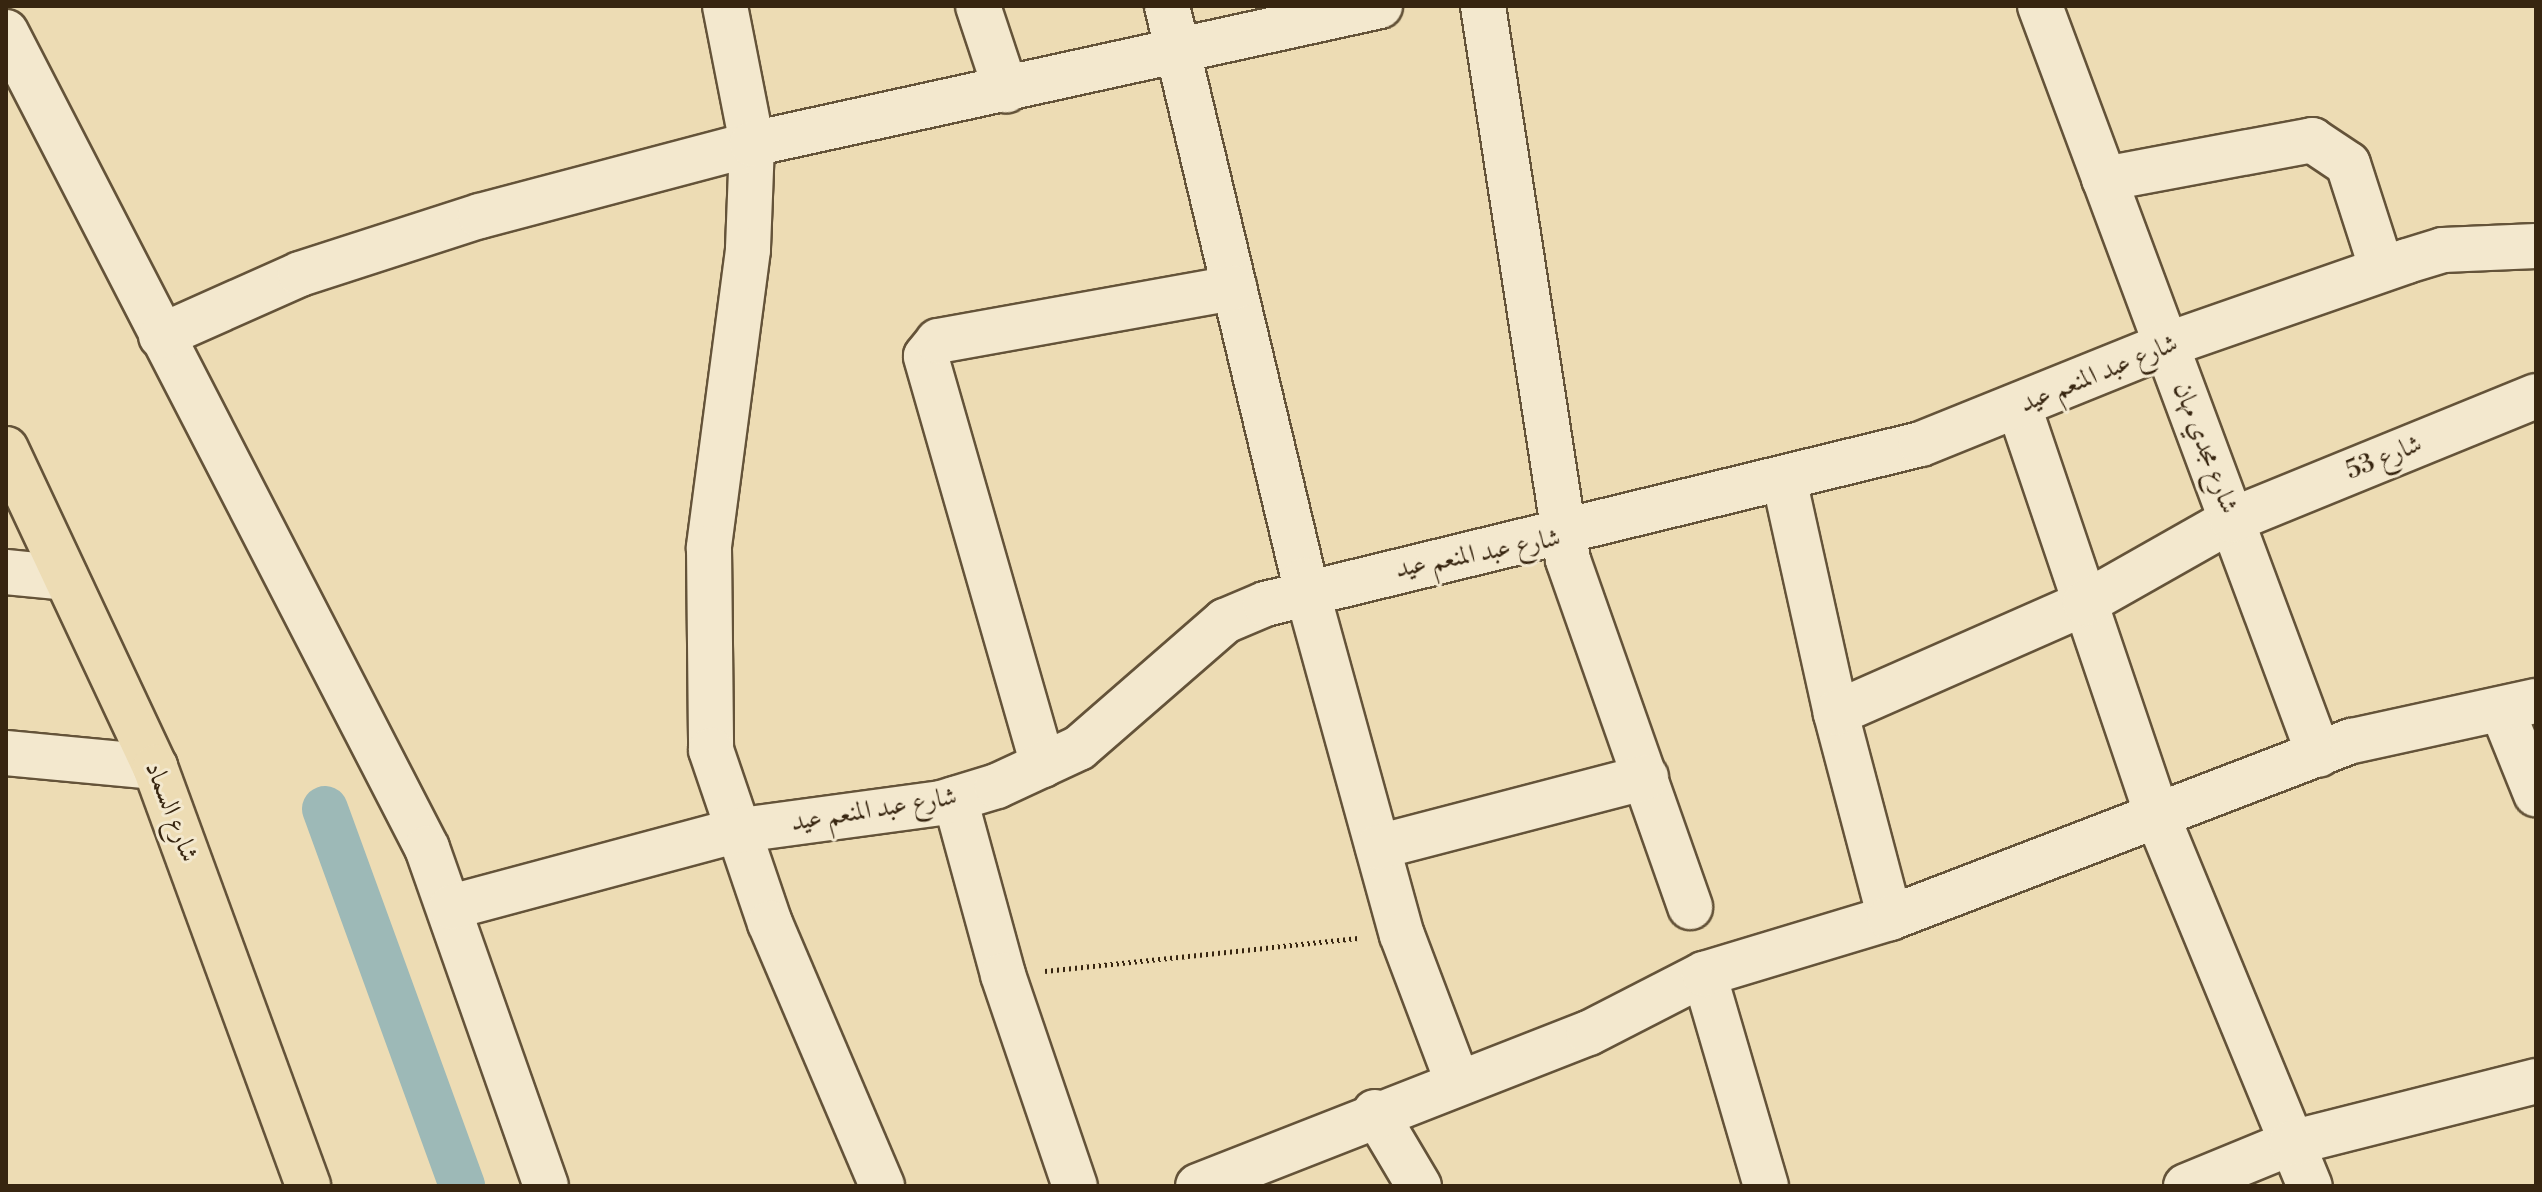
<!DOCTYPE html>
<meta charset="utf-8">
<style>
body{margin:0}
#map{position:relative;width:2542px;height:1192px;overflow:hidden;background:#eddcb4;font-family:"Libre Bodoni",Amiri,serif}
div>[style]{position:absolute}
.canal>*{height:46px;margin:-23px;padding:0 23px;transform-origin:23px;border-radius:23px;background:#9db9b7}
.path>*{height:5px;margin-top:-2.5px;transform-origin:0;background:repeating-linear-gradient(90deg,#372510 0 2px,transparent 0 6px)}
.roads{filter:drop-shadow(2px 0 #645339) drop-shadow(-2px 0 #645339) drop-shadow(0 2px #645339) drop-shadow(0 -2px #645339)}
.street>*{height:44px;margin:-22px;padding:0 22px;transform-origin:22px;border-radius:22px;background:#f3e8ce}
.highway>*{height:44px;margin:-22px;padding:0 22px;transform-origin:22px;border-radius:22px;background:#eddcb4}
span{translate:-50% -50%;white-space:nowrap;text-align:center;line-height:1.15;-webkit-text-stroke:6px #f3e8ce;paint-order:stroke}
.street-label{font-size:26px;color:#372510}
.frame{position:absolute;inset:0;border:8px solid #372510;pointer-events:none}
</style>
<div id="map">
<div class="canal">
<div style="left:325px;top:809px;width:401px;rotate:70deg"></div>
</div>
<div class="path">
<div style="left:1045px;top:971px;width:315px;rotate:-6deg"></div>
</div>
<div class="roads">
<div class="street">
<div style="left:725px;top:6px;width:141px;rotate:78.9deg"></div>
<div style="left:752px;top:144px;width:106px;rotate:92.2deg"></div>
<div style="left:748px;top:250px;width:301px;rotate:97.5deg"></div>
<div style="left:709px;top:548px;width:202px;rotate:89.4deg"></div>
<div style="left:711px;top:750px;width:183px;rotate:71.2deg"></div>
<div style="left:770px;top:923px;width:286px;rotate:66.9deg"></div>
<div style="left:978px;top:6px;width:89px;rotate:71.6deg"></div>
<div style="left:1167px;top:6px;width:590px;rotate:76.58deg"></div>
<div style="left:1304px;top:580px;width:368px;rotate:74.6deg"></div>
<div style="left:1402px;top:935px;width:158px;rotate:69.3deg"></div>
<div style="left:1483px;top:6px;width:560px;rotate:81.28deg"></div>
<div style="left:1568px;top:560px;width:368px;rotate:70.6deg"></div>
<div style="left:2040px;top:6px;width:799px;rotate:69.57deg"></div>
<div style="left:6px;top:32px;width:918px;rotate:62.71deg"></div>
<div style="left:427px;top:848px;width:358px;rotate:70.6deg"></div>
<div style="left:2104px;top:179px;width:212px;rotate:-10.6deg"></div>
<div style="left:2312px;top:140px;width:43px;rotate:33.7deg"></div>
<div style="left:2348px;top:164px;width:110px;rotate:72.1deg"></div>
<div style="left:161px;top:336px;width:152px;rotate:-24deg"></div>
<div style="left:300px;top:274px;width:189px;rotate:-17.9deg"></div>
<div style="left:480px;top:216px;width:281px;rotate:-14.8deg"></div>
<div style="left:752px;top:144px;width:643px;rotate:-12.39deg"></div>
<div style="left:2019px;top:407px;width:434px;rotate:71.3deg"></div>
<div style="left:2158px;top:818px;width:398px;rotate:67.6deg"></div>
<div style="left:1784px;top:479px;width:240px;rotate:77.5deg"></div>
<div style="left:6px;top:572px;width:60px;rotate:5.7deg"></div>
<div style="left:2502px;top:710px;width:91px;rotate:68deg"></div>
<div style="left:6px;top:753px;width:150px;rotate:5.4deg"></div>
<div style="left:1043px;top:765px;width:425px;rotate:-106deg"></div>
<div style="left:926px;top:356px;width:19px;rotate:-51deg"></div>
<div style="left:938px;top:341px;width:301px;rotate:-10.2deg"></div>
<div style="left:955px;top:799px;width:182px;rotate:74.7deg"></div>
<div style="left:1003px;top:975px;width:223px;rotate:71.2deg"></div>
<div style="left:1378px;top:847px;width:277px;rotate:-14.6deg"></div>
<div style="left:451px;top:907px;width:293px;rotate:-15deg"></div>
<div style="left:734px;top:831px;width:209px;rotate:-7.7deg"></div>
<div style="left:941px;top:803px;width:59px;rotate:-16.9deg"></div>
<div style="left:997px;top:786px;width:90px;rotate:-24.9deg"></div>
<div style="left:1079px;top:748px;width:194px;rotate:-41deg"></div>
<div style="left:1225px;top:621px;width:43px;rotate:-23deg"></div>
<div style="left:1265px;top:604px;width:675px;rotate:-13.71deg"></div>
<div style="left:1921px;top:444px;width:264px;rotate:-22deg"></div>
<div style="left:2166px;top:345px;width:255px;rotate:-19.2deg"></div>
<div style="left:2407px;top:261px;width:38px;rotate:-17deg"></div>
<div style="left:2443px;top:250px;width:93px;rotate:-2.5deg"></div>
<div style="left:1890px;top:918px;width:212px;rotate:-104.8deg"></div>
<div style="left:1836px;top:713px;width:272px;rotate:-23.8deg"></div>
<div style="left:2085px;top:603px;width:169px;rotate:-29.5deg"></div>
<div style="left:2232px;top:520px;width:328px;rotate:-22.2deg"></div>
<div style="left:1704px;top:974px;width:221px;rotate:73.7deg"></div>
<div style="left:1375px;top:1112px;width:86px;rotate:59.3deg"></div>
<div style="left:1198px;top:1186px;width:420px;rotate:-21.4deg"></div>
<div style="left:1589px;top:1033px;width:129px;rotate:-27.2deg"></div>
<div style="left:1704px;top:974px;width:194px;rotate:-16.8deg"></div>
<div style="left:1890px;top:918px;width:495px;rotate:-21deg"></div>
<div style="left:2352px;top:741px;width:188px;rotate:-12.3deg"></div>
<div style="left:2186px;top:1186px;width:113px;rotate:-22.3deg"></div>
<div style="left:2291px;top:1143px;width:253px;rotate:-14.2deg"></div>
</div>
<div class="highway">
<div style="left:6px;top:449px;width:351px;rotate:64.9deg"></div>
<div style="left:155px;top:767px;width:446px;rotate:69.9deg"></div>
</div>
</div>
<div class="street-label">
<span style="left:2099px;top:374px;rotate:-22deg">شارع عبد المنعم عيد</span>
<span style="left:2205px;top:448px;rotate:69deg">شارع مجدي مهان</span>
<span style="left:2384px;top:458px;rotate:-22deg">شارع 53</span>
<span style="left:1478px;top:554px;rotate:-11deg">شارع عبد المنعم عيد</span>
<span style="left:874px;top:810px;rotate:-9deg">شارع عبد المنعم عيد</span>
<span style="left:171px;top:812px;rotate:69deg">شارع السماد</span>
</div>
<div class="frame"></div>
</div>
